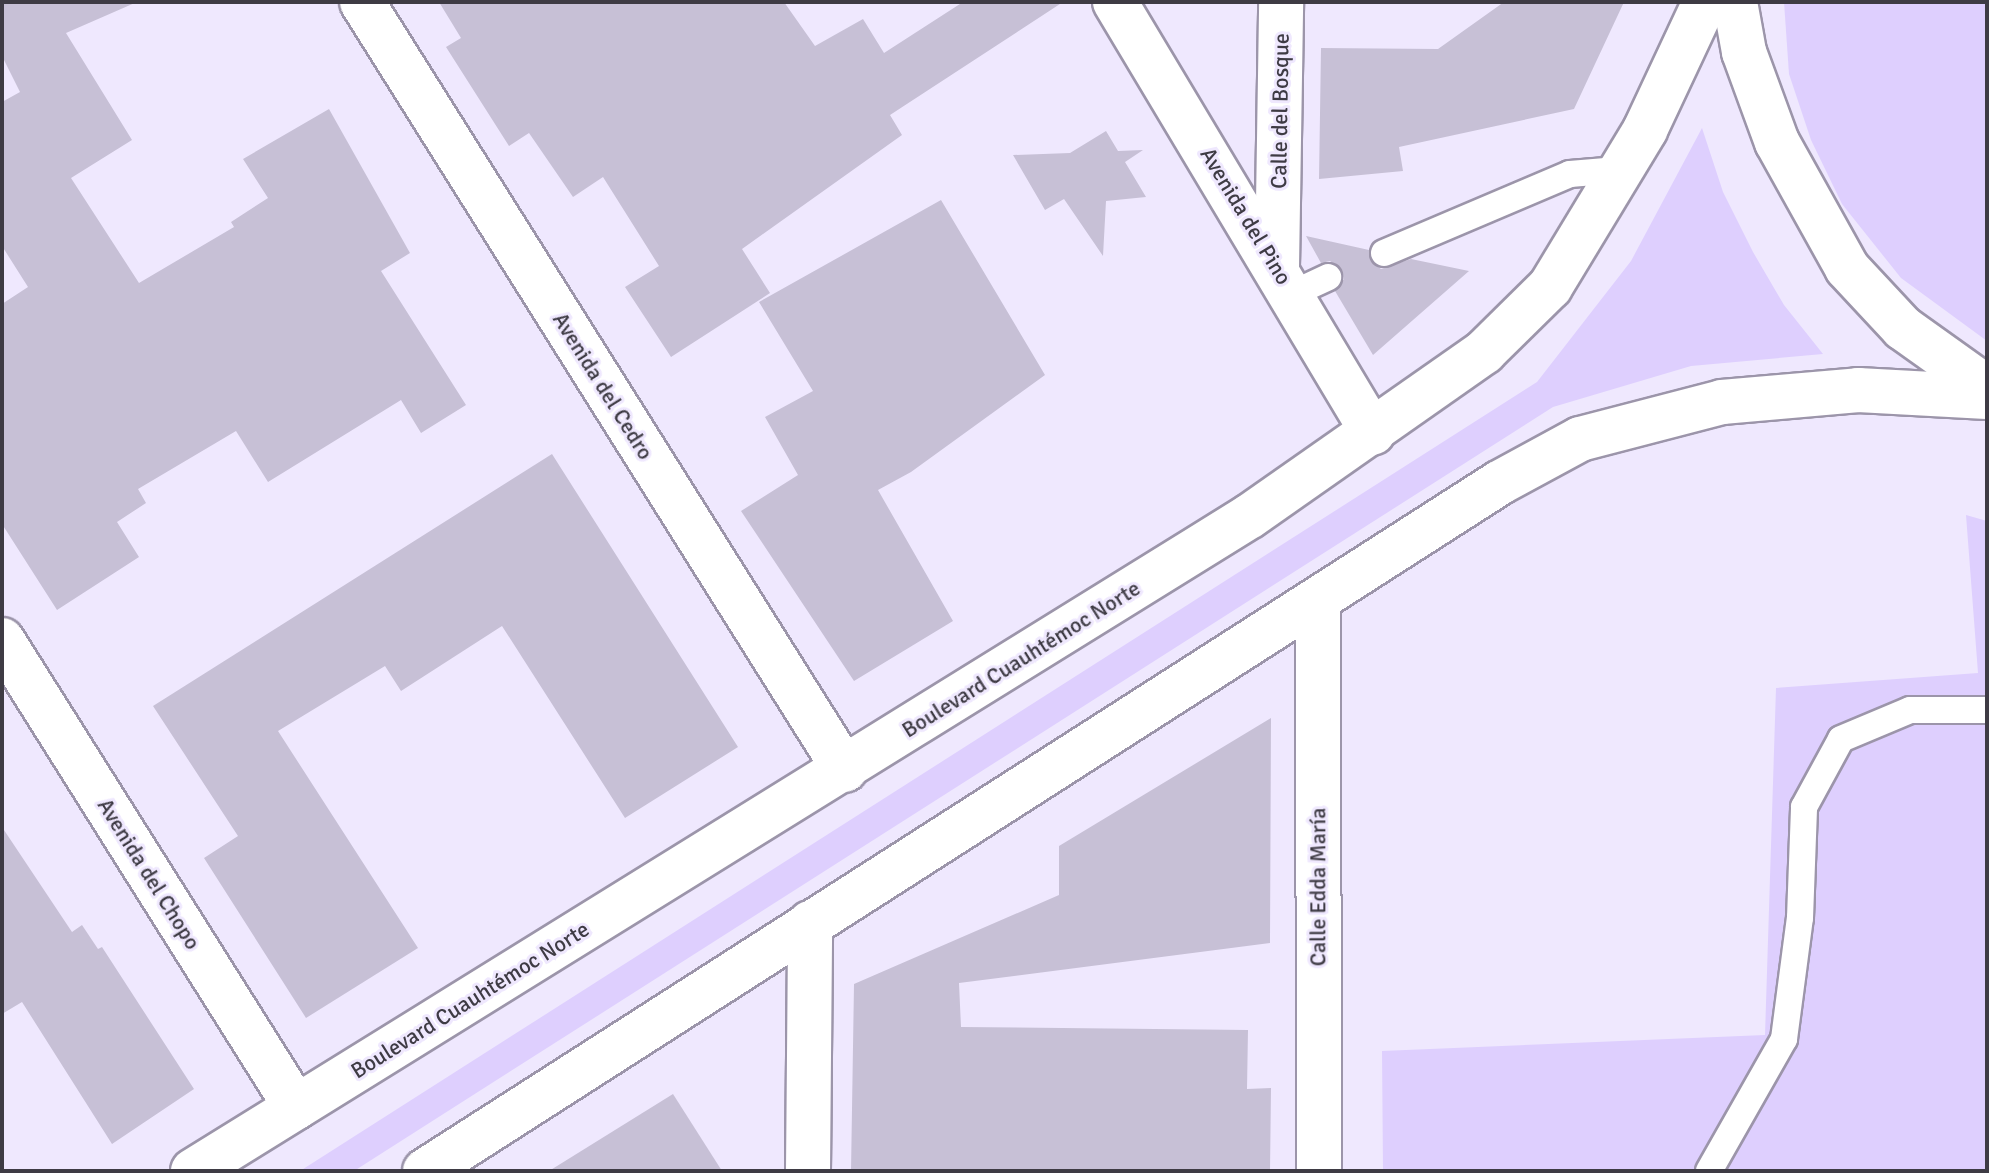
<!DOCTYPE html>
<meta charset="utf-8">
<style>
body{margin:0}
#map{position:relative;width:1989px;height:1173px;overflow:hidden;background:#efe8fe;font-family:Signika,sans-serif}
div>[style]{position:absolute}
.green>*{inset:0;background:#decffe}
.building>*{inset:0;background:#c7c0d6}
.roads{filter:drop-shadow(2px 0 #9c95aa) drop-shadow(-2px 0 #9c95aa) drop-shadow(0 2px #9c95aa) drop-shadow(0 -2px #9c95aa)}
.lane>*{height:26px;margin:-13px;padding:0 13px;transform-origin:13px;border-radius:13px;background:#fff}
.street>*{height:44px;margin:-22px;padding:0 22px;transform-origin:22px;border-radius:22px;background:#fff}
.primary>*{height:44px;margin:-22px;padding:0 22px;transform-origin:22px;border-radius:22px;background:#fff}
.highway>*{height:44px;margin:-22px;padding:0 22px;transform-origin:22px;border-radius:22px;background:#fff}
span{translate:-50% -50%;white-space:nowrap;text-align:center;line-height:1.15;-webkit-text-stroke:6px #efe8fe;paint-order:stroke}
.street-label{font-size:22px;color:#3e3b44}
.frame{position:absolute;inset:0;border:4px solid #3e3b44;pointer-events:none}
</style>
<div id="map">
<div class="green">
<div style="clip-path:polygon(1784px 2px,1987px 2px,1987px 341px,1901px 278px,1842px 204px,1811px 140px,1789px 74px)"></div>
<div style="clip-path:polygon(1702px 128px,1723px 192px,1753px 252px,1784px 305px,1823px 354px,1691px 366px,1553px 407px,354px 1171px,300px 1171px,1537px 382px,1631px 261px)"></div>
<div style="clip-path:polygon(1966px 515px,1987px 521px,1987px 1171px,1383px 1171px,1382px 1051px,1765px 1035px,1776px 688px,1978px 673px)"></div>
</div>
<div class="building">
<div style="clip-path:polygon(2px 2px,137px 2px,66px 33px,132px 140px,71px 178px,139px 283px,234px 227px,231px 222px,268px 198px,243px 159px,329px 109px,410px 253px,381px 271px,466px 405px,421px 433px,401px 400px,268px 482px,236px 431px,138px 489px,146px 503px,117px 522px,139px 557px,57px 610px,2px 524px,2px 304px,28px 287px,2px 246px,2px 102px,20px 92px,2px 56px)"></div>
<div style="clip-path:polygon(439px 2px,784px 2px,815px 46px,863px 19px,884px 53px,963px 2px,1063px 2px,890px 115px,902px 135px,742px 249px,770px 293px,671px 357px,625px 287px,659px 266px,603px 177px,573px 197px,529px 133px,509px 146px,446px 47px,461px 38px)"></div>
<div style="clip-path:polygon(1504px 2px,1624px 2px,1574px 109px,1399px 147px,1403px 171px,1319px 179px,1321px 48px,1438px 49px)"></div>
<div style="clip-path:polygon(1106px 131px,1118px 151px,1143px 150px,1125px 162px,1146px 197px,1106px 201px,1103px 256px,1064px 199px,1045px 210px,1013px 155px,1070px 153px)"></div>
<div style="clip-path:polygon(941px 200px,1045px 375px,911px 472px,878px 490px,953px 621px,854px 681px,741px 511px,798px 475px,765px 417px,813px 391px,759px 302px)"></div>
<div style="clip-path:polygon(1306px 236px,1369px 250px,1370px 260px,1381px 269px,1411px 259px,1469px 271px,1373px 355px,1335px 291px,1344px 279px,1342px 270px,1330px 261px,1321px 263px)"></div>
<div style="clip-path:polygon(552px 454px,738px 747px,625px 818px,502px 626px,401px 691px,385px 666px,278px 731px,418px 948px,306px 1018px,204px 858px,238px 836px,153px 706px)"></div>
<div style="clip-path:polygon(1271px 718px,1270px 943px,959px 983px,961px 1027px,1248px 1030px,1247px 1089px,1271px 1088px,1270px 1171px,851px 1171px,854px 984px,1059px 895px,1059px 846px)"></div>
<div style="clip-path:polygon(2px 827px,72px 932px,82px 925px,98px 949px,102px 947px,194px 1089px,112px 1144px,22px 1002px,2px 1014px)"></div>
<div style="clip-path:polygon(673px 1094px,722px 1171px,549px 1171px)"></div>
</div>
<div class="roads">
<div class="lane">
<div style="left:1384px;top:253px;width:202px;rotate:-23deg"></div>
<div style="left:1570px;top:174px;width:48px;rotate:-4.8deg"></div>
<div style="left:1292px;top:294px;width:40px;rotate:-25deg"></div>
<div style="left:1709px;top:1171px;width:152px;rotate:-60.4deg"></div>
<div style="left:1784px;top:1039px;width:122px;rotate:-82.5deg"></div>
<div style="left:1800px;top:918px;width:111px;rotate:-87.9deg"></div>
<div style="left:1804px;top:807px;width:77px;rotate:-61.4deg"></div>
<div style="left:1841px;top:739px;width:75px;rotate:-22.8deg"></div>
<div style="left:1910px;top:710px;width:77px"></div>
</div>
<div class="street">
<div style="left:362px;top:2px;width:907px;rotate:57.83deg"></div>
<div style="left:1115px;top:2px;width:502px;rotate:59.09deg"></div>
<div style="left:1277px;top:267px;width:265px;rotate:-89.1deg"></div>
<div style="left:1318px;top:603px;width:568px;rotate:89.9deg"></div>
<div style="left:2px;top:640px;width:552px;rotate:57.81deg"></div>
<div style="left:808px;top:1171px;width:248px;rotate:-89.5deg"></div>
</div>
<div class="primary">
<div style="left:193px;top:1171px;width:1243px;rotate:-31.79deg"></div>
<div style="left:1250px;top:516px;width:286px;rotate:-35deg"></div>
<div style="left:1484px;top:352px;width:93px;rotate:-44.6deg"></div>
<div style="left:1550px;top:287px;width:184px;rotate:-58.8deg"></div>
<div style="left:1645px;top:130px;width:141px;rotate:-64.9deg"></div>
<div style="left:425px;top:1171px;width:1275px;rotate:-32.64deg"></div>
<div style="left:1499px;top:483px;width:92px;rotate:-28.5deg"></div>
<div style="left:1580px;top:439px;width:147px;rotate:-14.6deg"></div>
<div style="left:1722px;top:402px;width:137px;rotate:-5deg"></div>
<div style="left:1858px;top:390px;width:129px;rotate:3.1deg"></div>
</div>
<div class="highway">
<div style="left:1735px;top:2px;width:51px;rotate:79.8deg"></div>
<div style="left:1744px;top:52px;width:96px;rotate:69.9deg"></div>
<div style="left:1777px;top:142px;width:144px;rotate:60.9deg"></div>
<div style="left:1847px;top:268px;width:82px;rotate:47deg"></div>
<div style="left:1903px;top:328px;width:103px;rotate:35.5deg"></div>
</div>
</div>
<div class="street-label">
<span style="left:1280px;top:111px;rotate:-89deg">Calle del Bosque</span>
<span style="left:1246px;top:216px;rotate:59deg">Avenida del Pino</span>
<span style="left:603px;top:386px;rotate:58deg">Avenida del Cedro</span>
<span style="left:1021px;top:659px;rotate:-32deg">Boulevard Cuauhtémoc Norte</span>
<span style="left:149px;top:874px;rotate:58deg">Avenida del Chopo</span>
<span style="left:1318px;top:887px;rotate:-90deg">Calle Edda María</span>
<span style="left:470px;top:1000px;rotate:-32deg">Boulevard Cuauhtémoc Norte</span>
</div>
<div class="frame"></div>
</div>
